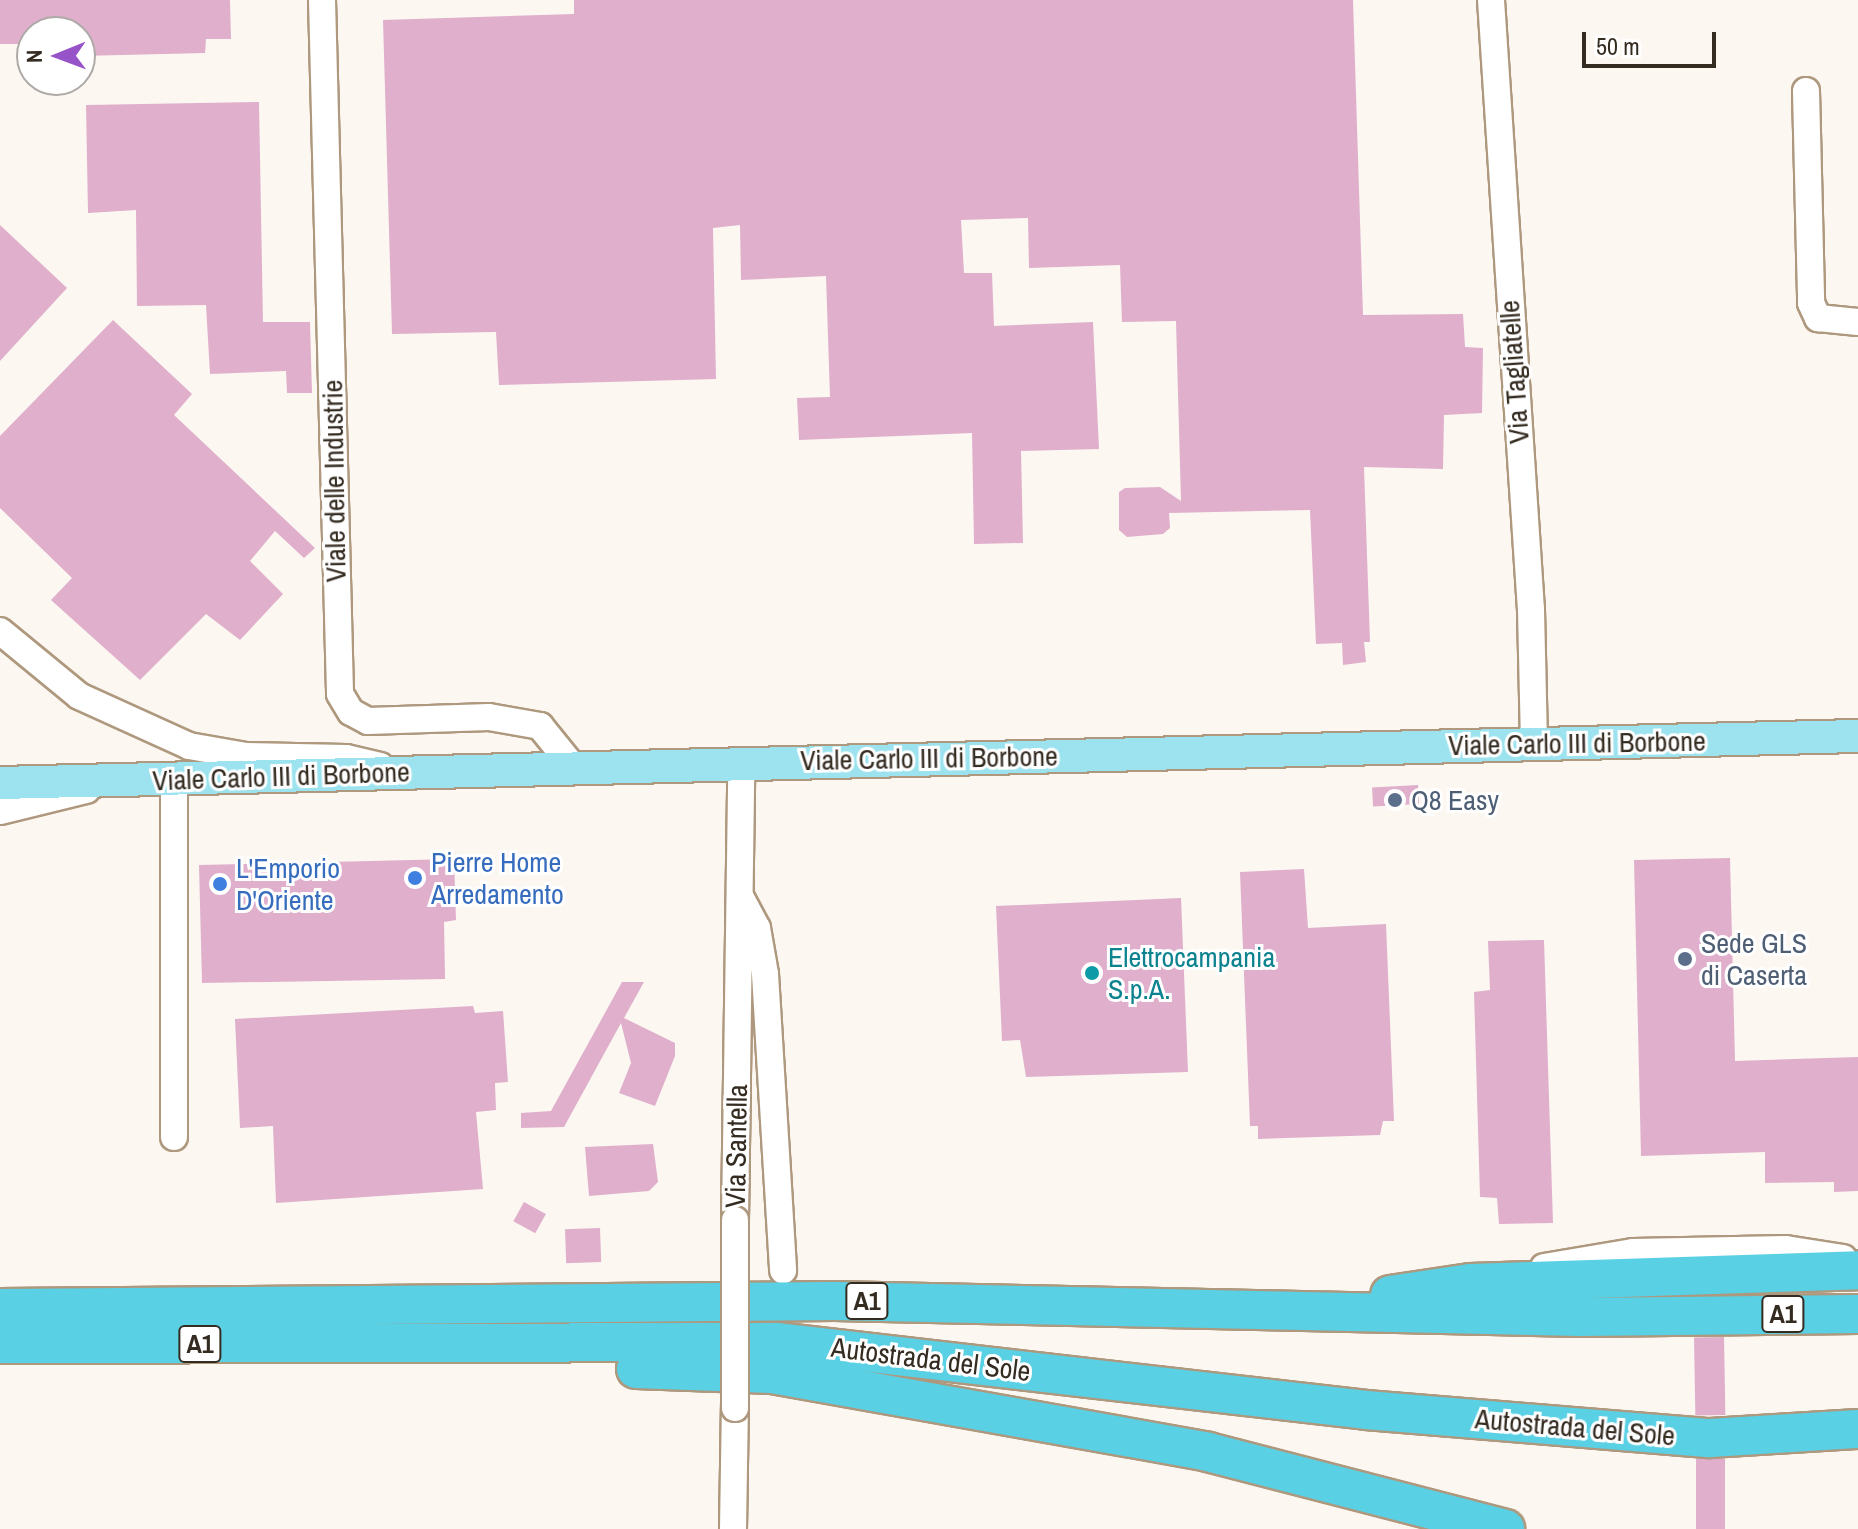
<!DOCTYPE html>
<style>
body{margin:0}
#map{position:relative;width:1858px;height:1529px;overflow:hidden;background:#fcf7f1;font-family:"Archivo Narrow",sans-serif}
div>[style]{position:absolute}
.building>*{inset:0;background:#dfafcc;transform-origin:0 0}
.roads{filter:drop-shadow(2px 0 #ae987e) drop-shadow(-2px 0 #ae987e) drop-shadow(0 2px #ae987e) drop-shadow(0 -2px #ae987e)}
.minor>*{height:26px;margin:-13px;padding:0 13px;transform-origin:13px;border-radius:13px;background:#fff}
.major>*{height:32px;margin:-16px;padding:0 16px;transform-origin:16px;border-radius:16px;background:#9ce3ef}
.highway>*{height:38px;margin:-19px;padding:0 19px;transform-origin:19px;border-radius:19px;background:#5ad0e4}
.bridges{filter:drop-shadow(2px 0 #ae987e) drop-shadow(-2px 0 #ae987e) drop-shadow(0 2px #ae987e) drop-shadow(0 -2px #ae987e)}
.minor-bridge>*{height:26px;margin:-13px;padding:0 13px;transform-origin:13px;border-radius:13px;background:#fff}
.dots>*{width:22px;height:22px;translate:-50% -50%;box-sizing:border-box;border:4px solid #fff;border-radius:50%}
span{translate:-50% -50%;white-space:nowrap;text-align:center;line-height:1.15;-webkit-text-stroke:6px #fff;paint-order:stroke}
.shield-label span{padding:2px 6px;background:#fff;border:2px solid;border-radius:6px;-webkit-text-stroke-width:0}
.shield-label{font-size:26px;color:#342b21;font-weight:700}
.street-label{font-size:28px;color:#342b21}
.service-label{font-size:28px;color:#4e5e75}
.left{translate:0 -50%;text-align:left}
.shop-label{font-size:28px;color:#366cbe}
.culture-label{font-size:28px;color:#0d838f}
.north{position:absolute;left:16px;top:16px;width:80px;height:80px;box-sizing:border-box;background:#fff;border:2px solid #aeaaa6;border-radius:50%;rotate:269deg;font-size:22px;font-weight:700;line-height:32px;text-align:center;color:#342b21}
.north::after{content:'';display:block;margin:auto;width:28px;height:36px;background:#9753c8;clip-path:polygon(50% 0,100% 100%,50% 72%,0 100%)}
.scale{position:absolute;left:1582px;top:32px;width:134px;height:36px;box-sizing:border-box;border:4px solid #342b21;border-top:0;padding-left:10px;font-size:24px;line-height:28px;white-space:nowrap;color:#342b21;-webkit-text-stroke:6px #fff;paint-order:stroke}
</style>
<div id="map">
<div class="building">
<div style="clip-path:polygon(0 0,230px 0,231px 39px,206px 39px,205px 53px,80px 56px,80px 32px,32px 32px,32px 44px,0 44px)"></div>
<div style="clip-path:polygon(574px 0,1353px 0,1363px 315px,1463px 314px,1465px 347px,1483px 348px,1482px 413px,1444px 415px,1443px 469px,1364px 467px,1370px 642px,1364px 642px,1366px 662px,1343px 665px,1342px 643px,1316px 644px,1310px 510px,1169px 513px,1170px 528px,1163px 534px,1127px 537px,1119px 530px,1119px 492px,1125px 488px,1160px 487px,1181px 501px,1176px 321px,1122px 322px,1120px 265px,1029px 268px,1028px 218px,961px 220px,964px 273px,992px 273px,994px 326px,1093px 322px,1099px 449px,1021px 451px,1023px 543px,974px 544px,972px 433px,799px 440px,797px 398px,830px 397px,826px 276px,741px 280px,740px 225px,713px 228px,716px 379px,499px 385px,496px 332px,392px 334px,383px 20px,574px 14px)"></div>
<div style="clip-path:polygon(259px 102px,263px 322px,310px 322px,312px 393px,287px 393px,286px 371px,210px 374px,206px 305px,137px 306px,136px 210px,88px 213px,86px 105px)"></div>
<div style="clip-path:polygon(0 225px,67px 288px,0 361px)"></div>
<div style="clip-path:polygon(113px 320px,192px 394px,174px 415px,315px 548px,304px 558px,275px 531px,250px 561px,283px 594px,240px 640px,206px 614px,140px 680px,51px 600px,72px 578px,0 508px,0 436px)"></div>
<div style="left:1418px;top:785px;width:19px;height:46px;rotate:87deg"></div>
<div style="clip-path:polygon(1730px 858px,1735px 1061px,1858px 1057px,1858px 1191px,1834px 1192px,1834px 1182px,1765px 1183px,1765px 1152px,1641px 1156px,1634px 860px)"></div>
<div style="clip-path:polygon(454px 859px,456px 920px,444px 922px,445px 979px,202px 983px,199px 865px)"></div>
<div style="clip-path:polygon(1304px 869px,1308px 928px,1386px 924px,1394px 1121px,1383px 1121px,1380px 1135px,1258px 1139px,1258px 1126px,1250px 1126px,1240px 872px)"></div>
<div style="clip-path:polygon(1181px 898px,1188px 1072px,1026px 1077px,1020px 1040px,1002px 1041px,996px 906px)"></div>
<div style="clip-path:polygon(1544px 940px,1553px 1223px,1499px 1224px,1497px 1198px,1480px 1197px,1474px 992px,1490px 990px,1488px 941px)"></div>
<div style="clip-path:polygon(622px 982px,644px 982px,624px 1018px,675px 1043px,675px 1056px,655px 1106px,619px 1093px,631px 1063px,621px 1023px,564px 1127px,521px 1128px,521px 1113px,551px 1111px)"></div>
<div style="clip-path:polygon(473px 1006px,475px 1013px,503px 1011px,508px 1082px,495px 1083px,496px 1110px,476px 1112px,483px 1189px,276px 1203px,273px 1126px,240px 1128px,235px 1019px)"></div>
<div style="clip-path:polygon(653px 1144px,658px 1182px,649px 1191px,589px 1196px,585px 1147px)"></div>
<div style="left:524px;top:1202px;width:25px;height:22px;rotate:29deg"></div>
<div style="left:600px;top:1228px;width:34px;height:35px;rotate:88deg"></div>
<div style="left:1724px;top:1337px;width:78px;height:30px;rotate:89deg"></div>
<div style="left:1696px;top:1459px;width:29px;height:70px"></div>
</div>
<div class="roads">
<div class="minor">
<div style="left:322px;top:0;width:694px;rotate:88.51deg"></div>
<div style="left:340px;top:694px;width:21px;rotate:59deg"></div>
<div style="left:351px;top:712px;width:19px;rotate:28deg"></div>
<div style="left:368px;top:721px;width:121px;rotate:-1.9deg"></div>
<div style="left:489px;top:717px;width:52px;rotate:10deg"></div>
<div style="left:540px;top:726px;width:54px;rotate:51deg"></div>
<div style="left:1491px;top:0;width:611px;rotate:86.25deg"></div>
<div style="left:1531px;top:610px;width:134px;rotate:88.7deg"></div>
<div style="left:1806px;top:91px;width:212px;rotate:88.6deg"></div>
<div style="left:1811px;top:303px;width:17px;rotate:65deg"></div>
<div style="left:1818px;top:318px;width:40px;rotate:5.7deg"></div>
<div style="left:0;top:631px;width:102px;rotate:39.4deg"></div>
<div style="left:79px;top:696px;width:121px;rotate:24.4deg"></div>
<div style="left:189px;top:746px;width:58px;rotate:10deg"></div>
<div style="left:246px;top:756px;width:100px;rotate:1.1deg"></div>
<div style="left:346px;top:758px;width:35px;rotate:13deg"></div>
<div style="left:174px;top:779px;width:358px;rotate:90deg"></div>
<div style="left:0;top:811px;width:89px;rotate:-13.7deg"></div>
<div style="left:740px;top:896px;width:36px;rotate:62deg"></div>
<div style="left:757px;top:928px;width:47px;rotate:80.1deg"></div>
<div style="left:765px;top:974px;width:297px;rotate:86.5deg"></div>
<div style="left:735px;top:1220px;width:457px;rotate:-89.2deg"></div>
<div style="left:1544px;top:1267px;width:90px;rotate:-9.6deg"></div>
<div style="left:1633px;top:1252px;width:153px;rotate:-1.1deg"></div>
<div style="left:1786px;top:1249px;width:58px;rotate:9deg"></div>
<div style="left:733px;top:1529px;width:121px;rotate:-89.1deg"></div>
</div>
<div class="major">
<div style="left:0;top:783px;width:1859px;rotate:-1.45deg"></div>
</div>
<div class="highway">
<div style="left:1390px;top:1295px;width:81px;rotate:-8.5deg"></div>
<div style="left:1470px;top:1283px;width:388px;rotate:-1.9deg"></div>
<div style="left:0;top:1308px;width:834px;rotate:-0.48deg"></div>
<div style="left:834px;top:1301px;width:746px;rotate:1.23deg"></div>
<div style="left:1580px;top:1317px;width:278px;rotate:-0.6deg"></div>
<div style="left:0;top:1344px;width:776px;rotate:-0.15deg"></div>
<div style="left:776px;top:1342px;width:594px;rotate:6.57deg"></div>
<div style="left:1366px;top:1410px;width:345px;rotate:4.7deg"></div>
<div style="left:1710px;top:1438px;width:148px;rotate:-3.5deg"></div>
<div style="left:636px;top:1369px;width:136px;rotate:2.1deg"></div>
<div style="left:772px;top:1374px;width:443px;rotate:10.1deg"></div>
<div style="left:1208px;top:1452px;width:307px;rotate:14.5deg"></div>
</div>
</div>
<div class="bridges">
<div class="minor-bridge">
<div style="left:735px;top:1408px;width:188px;rotate:-90deg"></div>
</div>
</div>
<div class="dots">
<div style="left:1395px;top:800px;background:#5c6f8a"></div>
<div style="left:415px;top:878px;background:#3f7fe0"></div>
<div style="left:220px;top:884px;background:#3f7fe0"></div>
<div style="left:1685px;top:959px;background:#5c6f8a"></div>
<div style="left:1092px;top:973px;background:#0f9aa8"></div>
</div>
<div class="shield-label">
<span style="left:867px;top:1301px">A1</span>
<span style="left:1783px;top:1314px">A1</span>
<span style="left:200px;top:1344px">A1</span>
</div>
<div class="street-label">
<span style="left:1514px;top:372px;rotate:-94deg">Via Tagliatelle</span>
<span style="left:334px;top:481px;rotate:-91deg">Viale delle Industrie</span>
<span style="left:1577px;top:743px;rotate:-1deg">Viale Carlo III di Borbone</span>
<span style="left:929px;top:758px;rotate:-1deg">Viale Carlo III di Borbone</span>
<span style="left:281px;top:776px;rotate:-2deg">Viale Carlo III di Borbone</span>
<span style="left:736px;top:1146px;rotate:-89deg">Via Santella</span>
<span style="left:931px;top:1359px;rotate:7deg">Autostrada del Sole</span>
<span style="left:1575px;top:1427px;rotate:5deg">Autostrada del Sole</span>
</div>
<div class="service-label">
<span class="left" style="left:1411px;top:800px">Q8 Easy</span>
<span class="left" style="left:1701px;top:959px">Sede GLS<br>di Caserta</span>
</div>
<div class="shop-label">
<span class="left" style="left:431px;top:878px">Pierre Home<br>Arredamento</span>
<span class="left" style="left:236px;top:884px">L'Emporio<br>D'Oriente</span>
</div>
<div class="culture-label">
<span class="left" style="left:1108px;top:973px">Elettrocampania<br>S.p.A.</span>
</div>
<div class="north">N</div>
<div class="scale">50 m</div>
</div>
